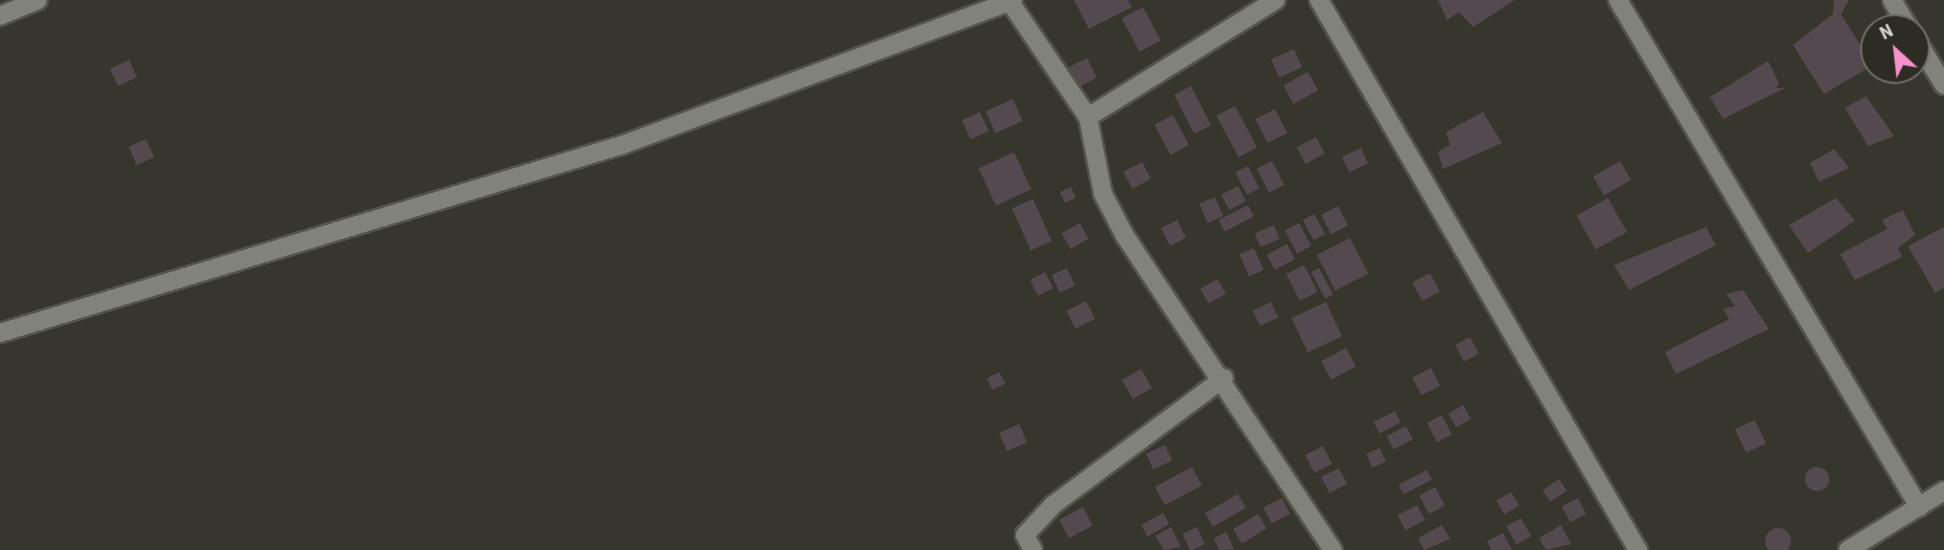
<!DOCTYPE html>
<style>
body{margin:0}
#map{position:relative;width:1944px;height:550px;overflow:hidden;background:#36362d;font-family:"Roboto Condensed",sans-serif}
div>[style]{position:absolute}
.building>*{inset:0;background:#54494f;transform-origin:0 0}
.round{border-radius:50%}
.roads{filter:drop-shadow(2px 0 #53544c) drop-shadow(-2px 0 #53544c) drop-shadow(0 2px #53544c) drop-shadow(0 -2px #53544c)}
.street>*{height:18px;margin:-9px;padding:0 9px;transform-origin:9px;border-radius:9px;background:#828378}
span{translate:-50% -50%;white-space:nowrap;text-align:center;line-height:1.15;-webkit-text-stroke:5px #2c2c23;paint-order:stroke}
.north{position:absolute;left:1860px;top:14px;width:70px;height:70px;box-sizing:border-box;background:#2c2c23;border:2px solid #6e6e67;border-radius:50%;rotate:333deg;font-size:19px;font-weight:700;line-height:28px;text-align:center;color:#d1d2cc}
.north::after{content:'';display:block;margin:auto;width:24px;height:32px;background:#f890cc;clip-path:polygon(50% 0,100% 100%,50% 72%,0 100%)}
</style>
<div id="map">
<div class="building">
<div style="clip-path:polygon(1074px 0,1128px 0,1132px 7px,1089px 29px)"></div>
<div style="clip-path:polygon(1438px 0,1515px 0,1473px 27px,1459px 12px,1447px 20px)"></div>
<div style="clip-path:polygon(1834px 0,1849px 0,1841px 14px,1873px 65px,1824px 94px,1793px 45px,1833px 14px)"></div>
<div style="left:1143px;top:7px;width:38px;height:24px;rotate:62deg"></div>
<div style="left:1294px;top:49px;width:20px;height:25px;rotate:66deg"></div>
<div style="left:1087px;top:58px;width:22px;height:25px;rotate:63deg"></div>
<div style="left:129px;top:60px;width:19px;height:21px;rotate:65deg"></div>
<div style="clip-path:polygon(1768px 61px,1779px 83px,1776px 88px,1785px 88px,1723px 119px,1710px 97px)"></div>
<div style="left:1308px;top:72px;width:21px;height:28px;rotate:61deg"></div>
<div style="left:1191px;top:86px;width:44px;height:19px;rotate:63deg"></div>
<div style="clip-path:polygon(1866px 96px,1894px 136px,1868px 146px,1845px 108px)"></div>
<div style="left:1013px;top:99px;width:24px;height:30px;rotate:66deg"></div>
<div style="left:1235px;top:106px;width:47px;height:21px;rotate:62deg"></div>
<div style="left:1275px;top:109px;width:27px;height:22px;rotate:63deg"></div>
<div style="left:980px;top:112px;width:21px;height:20px;rotate:65deg"></div>
<div style="clip-path:polygon(1483px 112px,1502px 143px,1443px 169px,1438px 152px,1450px 145px,1446px 132px)"></div>
<div style="left:1173px;top:115px;width:34px;height:21px;rotate:62deg"></div>
<div style="left:1316px;top:137px;width:19px;height:22px;rotate:62deg"></div>
<div style="left:146px;top:139px;width:20px;height:19px;rotate:66deg"></div>
<div style="left:1361px;top:148px;width:17px;height:21px;rotate:65deg"></div>
<div style="clip-path:polygon(1834px 149px,1849px 168px,1819px 182px,1810px 163px)"></div>
<div style="left:1014px;top:152px;width:41px;height:39px;rotate:65deg"></div>
<div style="left:1272px;top:161px;width:27px;height:17px;rotate:63deg"></div>
<div style="left:1620px;top:161px;width:22px;height:31px;rotate:60deg"></div>
<div style="left:1142px;top:162px;width:19px;height:21px;rotate:62deg"></div>
<div style="left:1248px;top:166px;width:25px;height:14px;rotate:63deg"></div>
<div style="left:1238px;top:186px;width:17px;height:19px;rotate:62deg"></div>
<div style="left:1071px;top:187px;width:12px;height:12px;rotate:66deg"></div>
<div style="left:1215px;top:197px;width:21px;height:17px;rotate:67deg"></div>
<div style="left:1608px;top:198px;width:39px;height:36px;rotate:61deg"></div>
<div style="clip-path:polygon(1836px 198px,1855px 221px,1808px 253px,1789px 225px)"></div>
<div style="left:1033px;top:199px;width:46px;height:23px;rotate:66deg"></div>
<div style="left:1248px;top:205px;width:13px;height:33px;rotate:63deg"></div>
<div style="left:1338px;top:206px;width:22px;height:19px;rotate:63deg"></div>
<div style="clip-path:polygon(1903px 210px,1915px 235px,1898px 248px,1902px 257px,1855px 280px,1840px 254px,1887px 229px,1882px 220px)"></div>
<div style="left:1314px;top:214px;width:23px;height:13px;rotate:61deg"></div>
<div style="left:1177px;top:220px;width:20px;height:18px;rotate:63deg"></div>
<div style="left:1080px;top:223px;width:18px;height:21px;rotate:61deg"></div>
<div style="left:1299px;top:223px;width:26px;height:16px;rotate:62deg"></div>
<div style="left:1274px;top:225px;width:15px;height:21px;rotate:67deg"></div>
<div style="clip-path:polygon(1706px 227px,1716px 245px,1629px 290px,1614px 265px)"></div>
<div style="clip-path:polygon(1944px 227px,1944px 288px,1935px 293px,1908px 246px)"></div>
<div style="left:1350px;top:238px;width:40px;height:37px;rotate:63deg"></div>
<div style="left:1287px;top:244px;width:17px;height:23px;rotate:62deg"></div>
<div style="left:1254px;top:248px;width:24px;height:16px;rotate:66deg"></div>
<div style="left:1304px;top:265px;width:30px;height:20px;rotate:63deg"></div>
<div style="left:1067px;top:268px;width:19px;height:17px;rotate:65deg"></div>
<div style="left:1319px;top:268px;width:30px;height:9px;rotate:62deg"></div>
<div style="left:1045px;top:272px;width:18px;height:17px;rotate:63deg"></div>
<div style="left:1430px;top:273px;width:21px;height:20px;rotate:62deg"></div>
<div style="left:1218px;top:279px;width:17px;height:20px;rotate:62deg"></div>
<div style="clip-path:polygon(1743px 290px,1769px 329px,1676px 374px,1665px 352px,1729px 319px,1723px 309px,1735px 306px,1726px 294px)"></div>
<div style="left:1086px;top:301px;width:20px;height:22px;rotate:63deg"></div>
<div style="left:1271px;top:302px;width:17px;height:20px;rotate:65deg"></div>
<div style="left:1326px;top:302px;width:38px;height:38px;rotate:65deg"></div>
<div style="left:1470px;top:337px;width:19px;height:17px;rotate:62deg"></div>
<div style="left:1346px;top:348px;width:21px;height:28px;rotate:62deg"></div>
<div style="left:1431px;top:368px;width:20px;height:21px;rotate:63deg"></div>
<div style="left:1141px;top:369px;width:22px;height:22px;rotate:60deg"></div>
<div style="left:999px;top:372px;width:13px;height:14px;rotate:61deg"></div>
<div style="left:1463px;top:405px;width:16px;height:17px;rotate:60deg"></div>
<div style="left:1395px;top:411px;width:13px;height:24px;rotate:63deg"></div>
<div style="left:1442px;top:415px;width:22px;height:17px;rotate:63deg"></div>
<div style="left:1755px;top:420px;width:26px;height:22px;rotate:65deg"></div>
<div style="left:1019px;top:424px;width:20px;height:22px;rotate:66deg"></div>
<div style="left:1406px;top:426px;width:15px;height:22px;rotate:62deg"></div>
<div style="left:1165px;top:445px;width:17px;height:21px;rotate:65deg"></div>
<div style="left:1323px;top:446px;width:20px;height:20px;rotate:63deg"></div>
<div style="left:1380px;top:448px;width:15px;height:15px;rotate:67deg"></div>
<div class="round" style="left:1805px;top:467px;width:24px;height:24px"></div>
<div style="left:1192px;top:467px;width:21px;height:42px;rotate:62deg"></div>
<div style="left:1339px;top:468px;width:18px;height:20px;rotate:63deg"></div>
<div style="left:1427px;top:470px;width:11px;height:32px;rotate:63deg"></div>
<div style="left:1559px;top:479px;width:14px;height:20px;rotate:56deg"></div>
<div style="left:1435px;top:487px;width:21px;height:18px;rotate:62deg"></div>
<div style="left:1511px;top:492px;width:16px;height:17px;rotate:60deg"></div>
<div style="left:1238px;top:494px;width:16px;height:38px;rotate:60deg"></div>
<div style="left:1282px;top:498px;width:18px;height:21px;rotate:63deg"></div>
<div style="left:1578px;top:498px;width:18px;height:18px;rotate:63deg"></div>
<div style="left:1417px;top:505px;width:17px;height:22px;rotate:62deg"></div>
<div style="left:1083px;top:507px;width:21px;height:27px;rotate:62deg"></div>
<div style="left:1163px;top:513px;width:13px;height:25px;rotate:61deg"></div>
<div style="left:1258px;top:514px;width:17px;height:29px;rotate:59deg"></div>
<div style="left:1521px;top:518px;width:21px;height:17px;rotate:61deg"></div>
<div style="clip-path:polygon(1442px 525px,1450px 539px,1424px 550px,1418px 538px)"></div>
<div style="clip-path:polygon(1561px 525px,1571px 544px,1546px 550px,1539px 538px)"></div>
<div style="clip-path:polygon(1171px 527px,1181px 547px,1164px 550px,1155px 536px)"></div>
<div style="left:1197px;top:527px;width:19px;height:16px;rotate:65deg"></div>
<div class="round" style="left:1765px;top:528px;width:26px;height:26px"></div>
<div style="clip-path:polygon(1226px 532px,1234px 549px,1219px 550px,1214px 538px)"></div>
<div style="clip-path:polygon(1503px 533px,1512px 550px,1491px 550px,1487px 541px)"></div>
</div>
<div class="roads">
<div class="street">
<div style="left:1319px;top:0;width:636px;rotate:59.89deg"></div>
<div style="left:1618px;top:0;width:590px;rotate:59.3deg"></div>
<div style="left:1892px;top:0;width:33px;rotate:59deg"></div>
<div style="left:1010px;top:2px;width:139px;rotate:55.9deg"></div>
<div style="left:1088px;top:117px;width:78px;rotate:79deg"></div>
<div style="left:1103px;top:194px;width:47px;rotate:62.4deg"></div>
<div style="left:1125px;top:236px;width:377px;rotate:56.5deg"></div>
<div style="left:0;top:16px;width:41px;rotate:-22.8deg"></div>
<div style="left:1916px;top:39px;width:54px;rotate:58.7deg"></div>
<div style="left:1088px;top:117px;width:221px;rotate:-31.9deg"></div>
<div style="left:0;top:333px;width:650px;rotate:-16.82deg"></div>
<div style="left:622px;top:145px;width:417px;rotate:-20.3deg"></div>
<div style="left:1033px;top:550px;width:17px;rotate:-118deg"></div>
<div style="left:1025px;top:535px;width:41px;rotate:-47deg"></div>
<div style="left:1053px;top:505px;width:213px;rotate:-36.6deg"></div>
<div style="left:1848px;top:550px;width:113px;rotate:-31.6deg"></div>
</div>
</div>
<div class="north">N</div>
</div>
